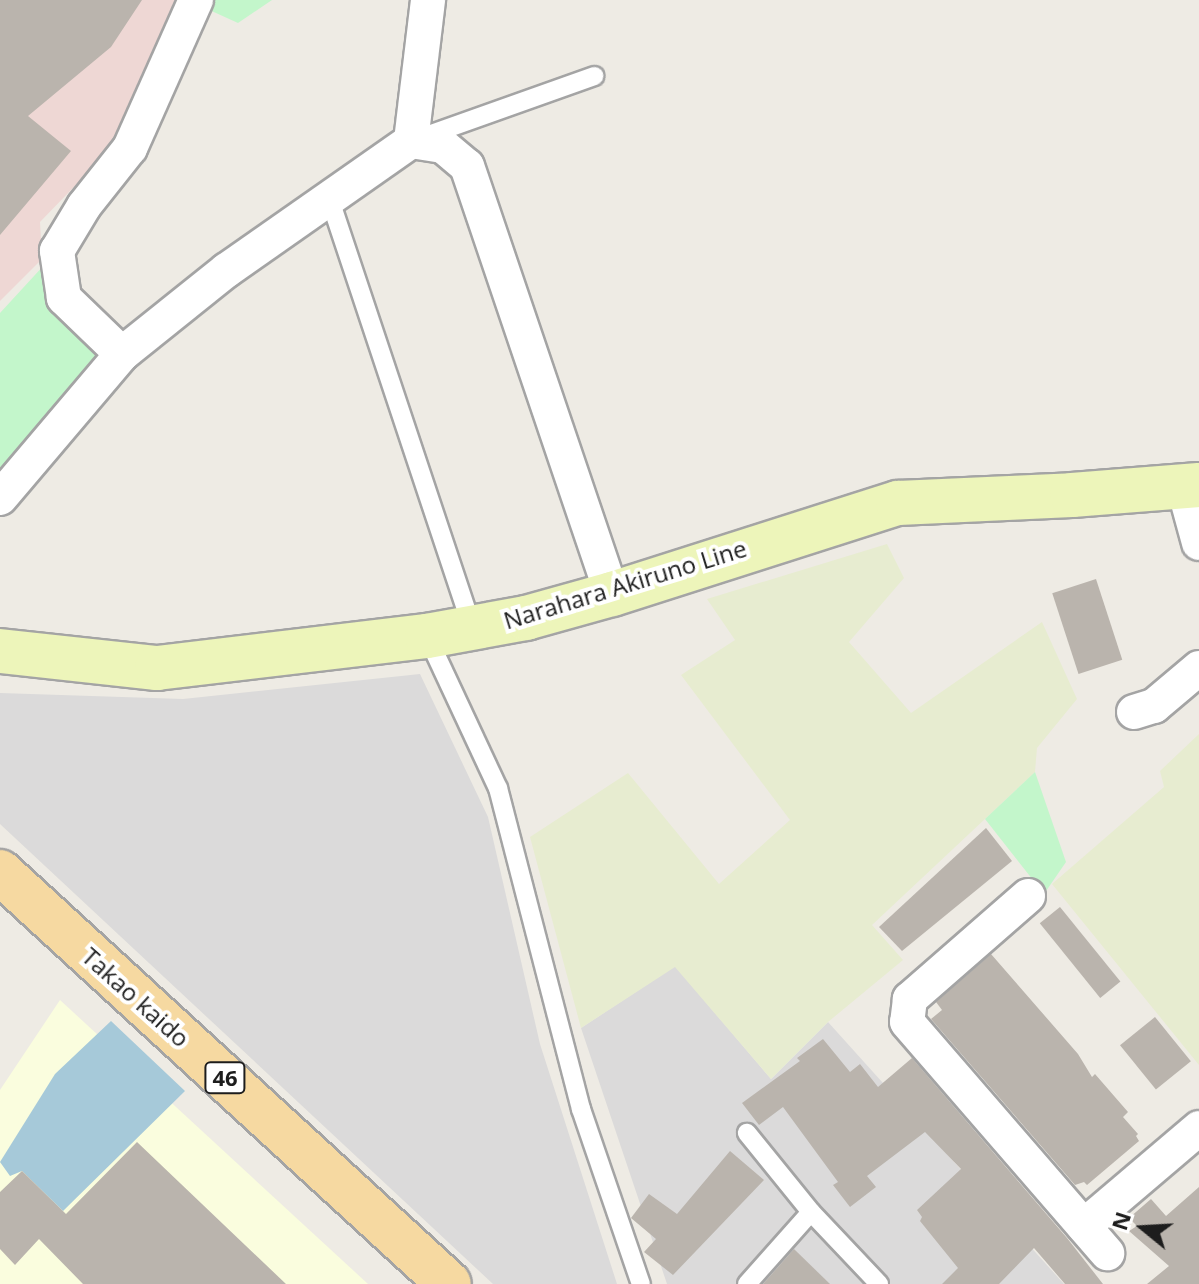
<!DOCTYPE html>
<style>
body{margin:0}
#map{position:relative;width:1199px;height:1284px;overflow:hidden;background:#eeebe4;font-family:"Open Sans",sans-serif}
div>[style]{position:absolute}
.residential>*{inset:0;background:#dbdada}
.commercial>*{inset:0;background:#eed7d4}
.education>*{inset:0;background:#fafdde}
.farmland>*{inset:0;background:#e7ecd0}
.park>*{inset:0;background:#c3f6cb}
.water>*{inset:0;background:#a6c9d9}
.building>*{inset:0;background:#bab4ad;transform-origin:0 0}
.roads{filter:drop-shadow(2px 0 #a4a4a4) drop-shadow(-2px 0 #a4a4a4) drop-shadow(0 2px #a4a4a4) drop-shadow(0 -2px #a4a4a4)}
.lane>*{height:18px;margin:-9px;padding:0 9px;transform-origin:9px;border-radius:9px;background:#fff}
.street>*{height:34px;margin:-17px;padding:0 17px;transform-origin:17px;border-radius:17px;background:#fff}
.secondary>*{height:44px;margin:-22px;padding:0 22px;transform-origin:22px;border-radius:22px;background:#edf5ba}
.primary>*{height:44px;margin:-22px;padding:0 22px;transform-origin:22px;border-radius:22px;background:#f6d9a1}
span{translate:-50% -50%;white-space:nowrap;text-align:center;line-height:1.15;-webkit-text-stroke:8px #fff;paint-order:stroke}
.shield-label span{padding:2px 6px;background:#fff;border:2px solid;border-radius:6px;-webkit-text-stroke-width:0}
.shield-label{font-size:22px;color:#1d1d1d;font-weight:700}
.street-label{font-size:24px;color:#1d1d1d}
.north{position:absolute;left:1103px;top:1188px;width:80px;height:80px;-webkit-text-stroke:6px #fff;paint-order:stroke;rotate:288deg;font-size:22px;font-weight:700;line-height:32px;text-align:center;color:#1d1d1d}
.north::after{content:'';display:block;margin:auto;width:28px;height:36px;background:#1d1d1d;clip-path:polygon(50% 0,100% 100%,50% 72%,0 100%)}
</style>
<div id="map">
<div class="residential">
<div style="clip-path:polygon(420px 674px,488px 817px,540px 1044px,617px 1284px,493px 1284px,0 824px,0 693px,183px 699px)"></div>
<div style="clip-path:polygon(675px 966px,771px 1079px,828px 1022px,1064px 1284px,667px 1284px,581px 1028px)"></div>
</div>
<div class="commercial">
<div style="clip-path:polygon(0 0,196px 0,100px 160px,40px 222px,42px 259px,0 301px)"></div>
</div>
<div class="education">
<div style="clip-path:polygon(60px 1000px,368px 1284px,0 1284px,0 1090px)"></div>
</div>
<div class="farmland">
<div style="clip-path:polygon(887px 544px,904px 578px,849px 642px,911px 713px,1042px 622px,1077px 699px,1037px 748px,1035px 772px,872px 925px,903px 960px,828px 1022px,771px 1079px,675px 967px,581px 1028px,530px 837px,628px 773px,719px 884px,790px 820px,681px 675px,735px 640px,707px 599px)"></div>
<div style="clip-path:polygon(1199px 734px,1199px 1065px,1052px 884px,1164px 787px,1160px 771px)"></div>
</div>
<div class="park">
<div style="clip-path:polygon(196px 0,272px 0,238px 23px,194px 3px)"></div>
<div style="clip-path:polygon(57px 251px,64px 298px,122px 354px,0 498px,0 313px)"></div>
<div style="clip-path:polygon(1035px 772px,1066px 862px,1044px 894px,985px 819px)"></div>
</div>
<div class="water">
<div style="clip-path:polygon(111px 1021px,185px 1091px,63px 1211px,22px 1171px,10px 1176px,0 1162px,55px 1074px)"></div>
</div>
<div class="building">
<div style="clip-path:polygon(0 0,142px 0,111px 47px,28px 116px,71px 151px,0 235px)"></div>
<div style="left:1096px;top:579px;width:85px;height:46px;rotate:72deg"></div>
<div style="clip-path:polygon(986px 828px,1012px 861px,902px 951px,879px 927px)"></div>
<div style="left:1060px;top:907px;width:96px;height:26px;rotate:51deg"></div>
<div style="clip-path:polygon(991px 954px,1078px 1054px,1092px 1077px,1095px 1074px,1128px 1112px,1123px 1117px,1138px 1134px,1136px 1136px,1139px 1141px,1087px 1185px,1084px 1182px,1075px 1185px,931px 1019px,942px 1010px,936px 1002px)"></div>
<div style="left:1155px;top:1017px;width:57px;height:45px;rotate:51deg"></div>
<div style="clip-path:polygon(823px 1039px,850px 1072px,860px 1064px,878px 1087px,912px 1058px,1067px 1238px,1103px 1284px,1065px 1284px,1034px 1248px,999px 1284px,942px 1284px,958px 1268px,920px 1221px,922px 1217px,917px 1210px,961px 1169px,925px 1132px,867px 1176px,876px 1187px,850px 1207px,833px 1185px,838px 1182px,783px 1107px,759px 1125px,742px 1103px,800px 1061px,797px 1058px)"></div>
<div style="clip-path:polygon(137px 1142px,286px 1284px,83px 1284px,39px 1239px,15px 1265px,0 1249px,0 1192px,22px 1171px,66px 1214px)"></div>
<div style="clip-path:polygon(730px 1151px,764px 1180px,673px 1275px,644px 1252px,656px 1239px,631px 1218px,649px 1194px,677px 1214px)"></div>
<div style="clip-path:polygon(1199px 1187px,1199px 1284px,1147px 1284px,1169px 1266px,1129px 1231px,1137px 1226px,1129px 1218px,1151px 1199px,1166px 1216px)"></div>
<div style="clip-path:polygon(794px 1249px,830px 1284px,763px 1284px)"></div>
</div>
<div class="roads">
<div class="lane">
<div style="left:423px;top:137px;width:182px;rotate:-19.6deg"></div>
<div style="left:329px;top:197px;width:454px;rotate:71.6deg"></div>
<div style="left:427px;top:636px;width:168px;rotate:65deg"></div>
<div style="left:498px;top:788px;width:332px;rotate:75.5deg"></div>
<div style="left:581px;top:1109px;width:185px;rotate:71.1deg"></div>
<div style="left:811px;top:1212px;width:99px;rotate:46.6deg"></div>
<div style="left:747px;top:1284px;width:96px;rotate:-48.4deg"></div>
<div style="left:811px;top:1212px;width:102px;rotate:-129deg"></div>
</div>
<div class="street">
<div style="left:411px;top:141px;width:32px;rotate:9deg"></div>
<div style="left:443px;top:146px;width:31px;rotate:40deg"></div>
<div style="left:467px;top:166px;width:452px;rotate:71.3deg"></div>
<div style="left:122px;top:354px;width:81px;rotate:-136deg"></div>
<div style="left:64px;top:298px;width:48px;rotate:-98.5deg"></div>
<div style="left:57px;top:251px;width:52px;rotate:-59deg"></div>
<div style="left:84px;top:206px;width:74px;rotate:-51.6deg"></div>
<div style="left:130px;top:148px;width:162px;rotate:-66deg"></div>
<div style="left:1184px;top:488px;width:57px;rotate:74.7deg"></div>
<div style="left:0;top:498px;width:189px;rotate:-49.7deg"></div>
<div style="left:122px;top:354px;width:134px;rotate:-38.7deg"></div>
<div style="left:227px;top:270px;width:225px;rotate:-35deg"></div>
<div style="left:411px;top:141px;width:142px;rotate:-83.1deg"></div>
<div style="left:1134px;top:712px;width:21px;rotate:-17deg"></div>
<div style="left:1154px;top:706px;width:59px;rotate:-40.2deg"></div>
<div style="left:1028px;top:896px;width:157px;rotate:138.9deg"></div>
<div style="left:910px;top:999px;width:23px;rotate:97deg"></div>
<div style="left:907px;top:1022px;width:306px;rotate:49.1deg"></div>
<div style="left:1084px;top:1226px;width:151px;rotate:-40.4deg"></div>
</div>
<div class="secondary">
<div style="left:0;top:651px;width:158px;rotate:6.2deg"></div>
<div style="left:157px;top:668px;width:272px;rotate:-6.8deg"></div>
<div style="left:427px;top:636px;width:101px;rotate:-10.3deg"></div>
<div style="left:526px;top:618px;width:89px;rotate:-15.6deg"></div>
<div style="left:612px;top:594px;width:300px;rotate:-17.7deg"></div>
<div style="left:898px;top:503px;width:174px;rotate:-2.6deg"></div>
<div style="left:1072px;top:495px;width:127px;rotate:-4.5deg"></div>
</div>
<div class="primary">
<div style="left:0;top:872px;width:609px;rotate:42.54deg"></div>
</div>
</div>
<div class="shield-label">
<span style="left:225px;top:1078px">46</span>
</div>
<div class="street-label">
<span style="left:625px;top:584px;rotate:-17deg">Narahara Akiruno Line</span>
<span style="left:136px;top:997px;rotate:42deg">Takao kaido</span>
</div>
<div class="north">N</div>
</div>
